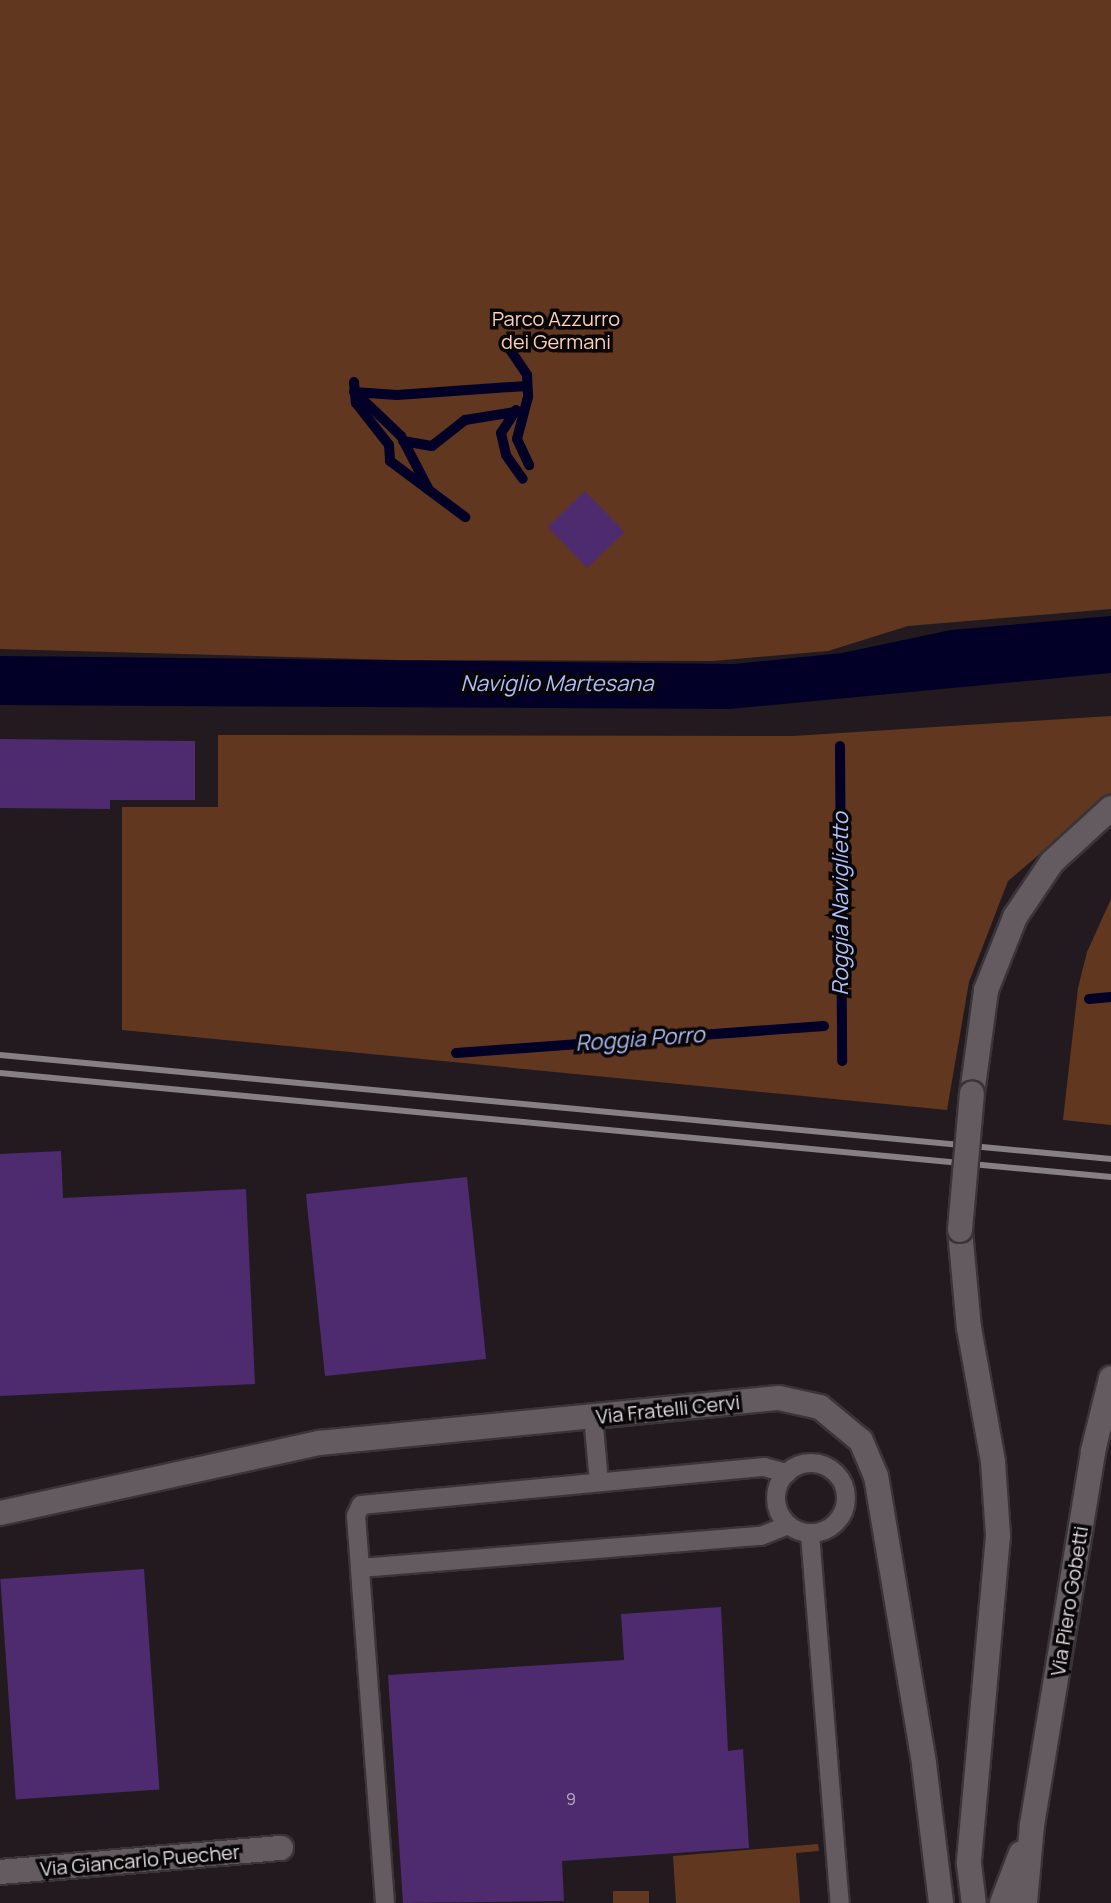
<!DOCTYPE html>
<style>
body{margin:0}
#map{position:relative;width:1111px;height:1903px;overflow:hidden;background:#221a1f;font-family:Manrope,sans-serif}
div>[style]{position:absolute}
.green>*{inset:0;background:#623720;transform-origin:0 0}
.water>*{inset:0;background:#020026}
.stream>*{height:10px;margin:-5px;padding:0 5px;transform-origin:5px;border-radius:5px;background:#020026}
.building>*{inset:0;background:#4e2b6e;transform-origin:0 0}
.roads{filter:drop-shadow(2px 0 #3a3438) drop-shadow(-2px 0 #3a3438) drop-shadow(0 2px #3a3438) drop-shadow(0 -2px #3a3438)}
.lane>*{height:18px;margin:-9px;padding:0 9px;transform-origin:9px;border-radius:9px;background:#645b60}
.lane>.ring{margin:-9px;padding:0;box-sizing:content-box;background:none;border:18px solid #645b60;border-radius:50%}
.street>*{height:24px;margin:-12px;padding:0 12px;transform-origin:12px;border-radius:12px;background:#645b60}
.rail>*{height:6px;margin:-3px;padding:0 3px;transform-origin:3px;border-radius:3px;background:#867f83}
.bridges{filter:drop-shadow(2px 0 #3a3438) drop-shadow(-2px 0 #3a3438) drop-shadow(0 2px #3a3438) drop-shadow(0 -2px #3a3438)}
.street-bridge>*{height:24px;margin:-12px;padding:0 12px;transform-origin:12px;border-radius:12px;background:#645b60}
span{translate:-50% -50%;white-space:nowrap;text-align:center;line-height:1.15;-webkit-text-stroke:7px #090608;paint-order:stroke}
.number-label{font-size:16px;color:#bcaec2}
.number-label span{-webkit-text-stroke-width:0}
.park-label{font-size:20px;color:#fcd1ba}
.street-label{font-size:20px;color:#e0dade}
.water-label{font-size:22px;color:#aebffa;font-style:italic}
</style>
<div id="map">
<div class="green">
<div style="clip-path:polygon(0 0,1111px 0,1111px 609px,908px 626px,828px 651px,713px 661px,398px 660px,0 649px)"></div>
<div style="clip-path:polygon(1111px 716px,1111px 793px,1008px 881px,969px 982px,947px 1110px,122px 1030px,122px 807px,218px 807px,218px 735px,793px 736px)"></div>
<div style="clip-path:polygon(1111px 899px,1111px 1125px,1063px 1120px,1078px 988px,1087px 952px)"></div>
<div style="clip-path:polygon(818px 1844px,819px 1851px,796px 1853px,800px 1903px,676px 1903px,673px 1856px)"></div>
<div style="left:613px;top:1891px;width:36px;height:12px"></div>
</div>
<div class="water">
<div style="clip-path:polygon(1111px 616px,1111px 673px,729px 709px,0 705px,0 656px,734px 664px,842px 653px,951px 630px)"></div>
</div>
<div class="stream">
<div style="left:511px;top:339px;width:12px;rotate:90deg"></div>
<div style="left:511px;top:351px;width:29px;rotate:56deg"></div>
<div style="left:527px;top:375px;width:22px;rotate:87deg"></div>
<div style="left:528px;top:397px;width:43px;rotate:104.7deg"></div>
<div style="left:517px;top:439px;width:29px;rotate:65deg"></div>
<div style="left:354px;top:382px;width:21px;rotate:85deg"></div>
<div style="left:356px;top:403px;width:53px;rotate:51.8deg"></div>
<div style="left:389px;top:445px;width:16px;rotate:86deg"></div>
<div style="left:390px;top:461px;width:94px;rotate:36.7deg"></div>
<div style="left:354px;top:392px;width:43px;rotate:4deg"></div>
<div style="left:397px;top:395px;width:130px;rotate:-4deg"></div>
<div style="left:356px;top:393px;width:62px;rotate:43.7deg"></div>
<div style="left:401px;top:436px;width:61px;rotate:62.6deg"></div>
<div style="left:516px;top:410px;width:27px;rotate:123deg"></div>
<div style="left:501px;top:433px;width:23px;rotate:77deg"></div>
<div style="left:506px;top:455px;width:29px;rotate:55deg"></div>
<div style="left:403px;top:441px;width:29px;rotate:10deg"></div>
<div style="left:432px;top:446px;width:42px;rotate:-38.2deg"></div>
<div style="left:465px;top:420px;width:51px;rotate:-9.1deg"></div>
<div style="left:840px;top:746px;width:315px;rotate:89.6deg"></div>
<div style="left:1089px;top:999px;width:22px;rotate:-5deg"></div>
<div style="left:456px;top:1053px;width:369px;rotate:-4.2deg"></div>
</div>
<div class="building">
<div style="left:585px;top:491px;width:57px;height:52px;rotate:46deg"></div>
<div style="clip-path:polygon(0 739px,195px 741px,195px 800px,110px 800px,110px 809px,0 808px)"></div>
<div style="clip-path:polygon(61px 1151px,63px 1198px,246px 1189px,255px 1384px,0 1396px,0 1154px)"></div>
<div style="left:467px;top:1177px;width:183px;height:162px;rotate:84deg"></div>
<div style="left:144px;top:1569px;width:221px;height:144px;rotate:86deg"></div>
<div style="clip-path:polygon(721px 1607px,728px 1751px,743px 1749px,749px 1848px,562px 1861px,564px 1901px,403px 1903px,388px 1675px,624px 1660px,621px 1614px)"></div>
</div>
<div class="roads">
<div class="lane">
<div style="left:593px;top:1416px;width:66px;rotate:84.8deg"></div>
<div class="ring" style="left:776px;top:1463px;width:52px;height:52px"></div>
<div style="left:810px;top:1534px;width:370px;rotate:85.4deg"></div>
<div style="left:360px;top:1568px;width:52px;rotate:-94.4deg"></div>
<div style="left:356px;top:1516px;width:12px;rotate:-66deg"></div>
<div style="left:361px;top:1505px;width:405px;rotate:-5.4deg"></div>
<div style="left:764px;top:1467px;width:24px;rotate:15deg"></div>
<div style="left:385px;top:1903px;width:336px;rotate:-94.3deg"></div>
<div style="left:360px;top:1568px;width:402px;rotate:-4.6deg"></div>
<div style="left:761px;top:1536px;width:29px;rotate:-22deg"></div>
</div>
<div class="street">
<div style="left:972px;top:1094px;width:105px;rotate:-82.3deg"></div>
<div style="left:986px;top:990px;width:79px;rotate:-68.3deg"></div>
<div style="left:1015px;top:917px;width:66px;rotate:-56.1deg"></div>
<div style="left:1052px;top:862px;width:80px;rotate:-42.5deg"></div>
<div style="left:960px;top:1230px;width:98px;rotate:84.8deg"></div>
<div style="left:969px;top:1328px;width:136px;rotate:79.8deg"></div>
<div style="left:993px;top:1462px;width:74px;rotate:86.1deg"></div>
<div style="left:998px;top:1536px;width:329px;rotate:95.1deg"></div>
<div style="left:969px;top:1864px;width:39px;rotate:83deg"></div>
<div style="left:0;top:1513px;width:327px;rotate:-12.4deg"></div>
<div style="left:319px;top:1443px;width:462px;rotate:-5.6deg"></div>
<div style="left:779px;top:1398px;width:42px;rotate:12.4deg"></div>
<div style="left:820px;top:1407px;width:53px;rotate:39.7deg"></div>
<div style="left:861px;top:1441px;width:38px;rotate:67deg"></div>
<div style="left:876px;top:1476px;width:292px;rotate:80.5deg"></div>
<div style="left:924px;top:1764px;width:140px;rotate:83deg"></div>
<div style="left:0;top:1872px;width:282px;rotate:-4.9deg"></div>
<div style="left:1002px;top:1903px;width:53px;rotate:-69.2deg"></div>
<div style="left:1025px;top:1903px;width:78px;rotate:-84.9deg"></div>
<div style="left:1032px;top:1825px;width:379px;rotate:-80.7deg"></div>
<div style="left:1093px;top:1451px;width:75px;rotate:-76.1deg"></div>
</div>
</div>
<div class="rail">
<div style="left:0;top:1055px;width:1116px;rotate:5.35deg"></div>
<div style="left:0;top:1073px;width:1116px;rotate:5.35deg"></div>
</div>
<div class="bridges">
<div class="street-bridge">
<div style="left:960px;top:1230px;width:137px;rotate:-85deg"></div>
</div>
</div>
<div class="number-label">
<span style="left:571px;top:1799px">9</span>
</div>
<div class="park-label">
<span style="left:556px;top:330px">Parco Azzurro<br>dei Germani</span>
</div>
<div class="street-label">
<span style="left:668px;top:1409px;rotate:-6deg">Via Fratelli Cervi</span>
<span style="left:1069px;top:1601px;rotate:-81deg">Via Piero Gobetti</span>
<span style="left:140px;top:1860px;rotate:-5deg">Via Giancarlo Puecher</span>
</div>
<div class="water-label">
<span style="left:557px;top:684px">Naviglio Martesana</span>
<span style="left:841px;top:904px;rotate:-90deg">Roggia Naviglietto</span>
<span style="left:640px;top:1039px;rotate:-4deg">Roggia Porro</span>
</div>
</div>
